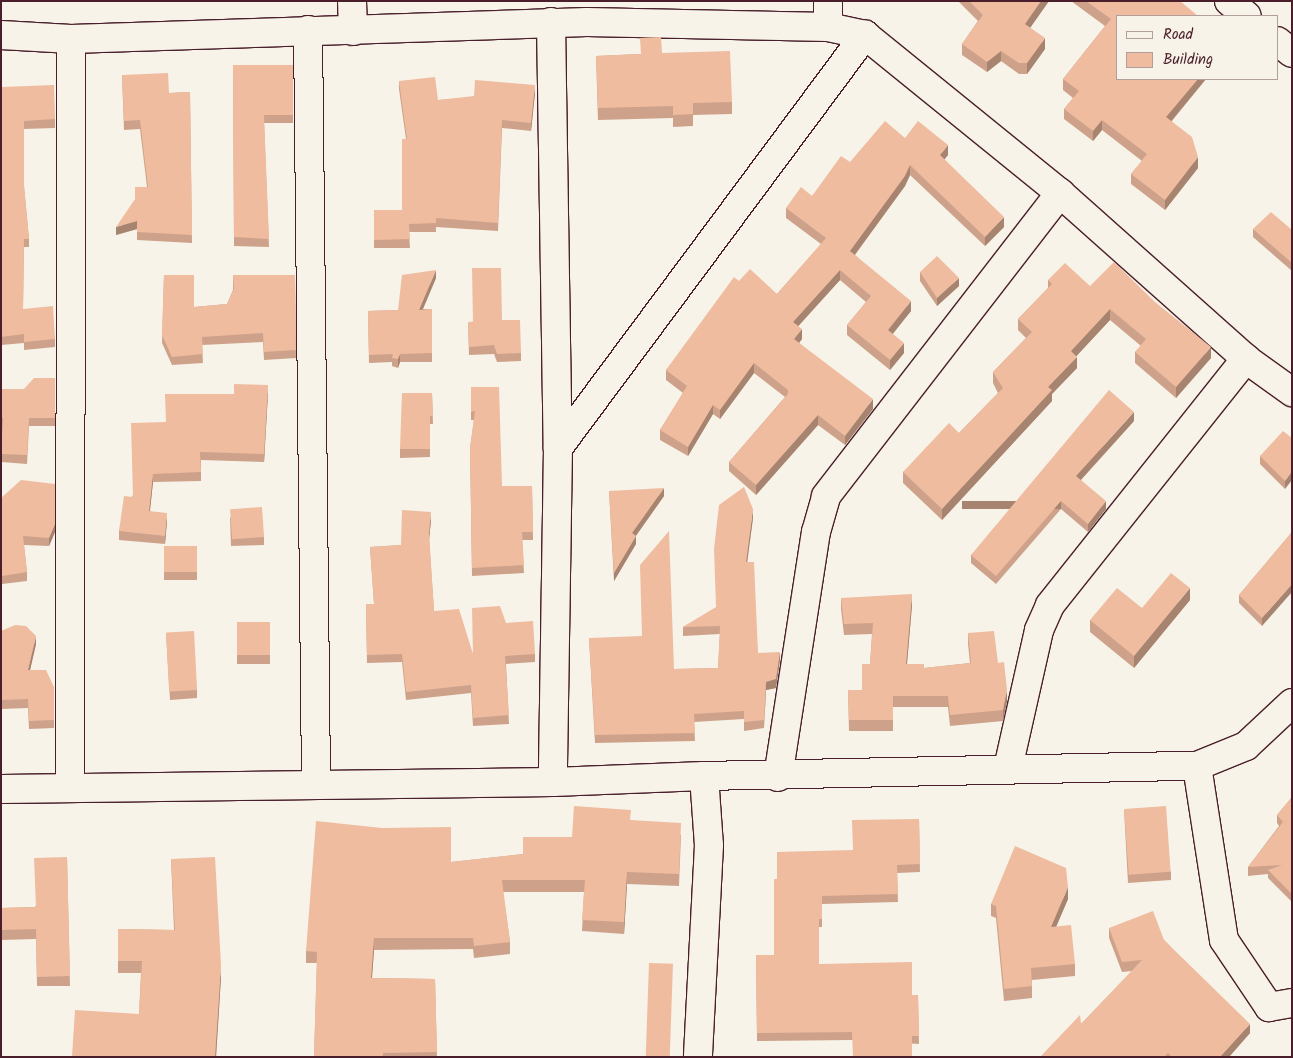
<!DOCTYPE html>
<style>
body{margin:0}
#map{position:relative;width:1293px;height:1058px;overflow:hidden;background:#f7f3e8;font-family:Kalam,sans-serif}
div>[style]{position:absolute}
.roads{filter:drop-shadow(1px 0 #4a1f2b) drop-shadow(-1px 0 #4a1f2b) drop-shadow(0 1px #4a1f2b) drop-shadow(0 -1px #4a1f2b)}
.minor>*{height:28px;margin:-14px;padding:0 14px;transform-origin:14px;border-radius:14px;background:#f7f3e8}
.wall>*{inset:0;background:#cea28a;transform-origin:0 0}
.shaded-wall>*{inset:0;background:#a78470;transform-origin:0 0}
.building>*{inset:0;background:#efbca0;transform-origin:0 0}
span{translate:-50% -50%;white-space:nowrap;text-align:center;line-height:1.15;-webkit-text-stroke:4px #f7f3e8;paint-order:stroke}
.frame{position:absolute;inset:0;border:2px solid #4a1f2b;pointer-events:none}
.legend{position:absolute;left:1116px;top:15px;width:162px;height:65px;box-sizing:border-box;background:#f7f3e8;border:1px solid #b29e9c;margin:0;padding:6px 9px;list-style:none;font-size:15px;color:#4a1f2b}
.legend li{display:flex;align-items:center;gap:10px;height:25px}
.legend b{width:25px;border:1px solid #b29e9c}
</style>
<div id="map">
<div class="roads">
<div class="minor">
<div style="left:352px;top:1px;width:30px;rotate:88deg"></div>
<div style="left:828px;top:1px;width:26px;rotate:90deg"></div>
<div style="left:1229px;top:1px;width:23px;rotate:40deg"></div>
<div style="left:551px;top:22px;width:426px;rotate:89.1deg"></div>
<div style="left:558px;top:448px;width:334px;rotate:90.9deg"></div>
<div style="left:308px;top:30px;width:755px;rotate:89.39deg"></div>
<div style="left:1px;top:35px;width:70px;rotate:3.3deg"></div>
<div style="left:71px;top:39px;width:516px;rotate:-1.89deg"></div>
<div style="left:587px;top:22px;width:241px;rotate:1.2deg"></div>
<div style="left:828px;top:27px;width:38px;rotate:12deg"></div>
<div style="left:865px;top:35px;width:251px;rotate:39deg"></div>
<div style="left:1060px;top:193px;width:249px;rotate:41.7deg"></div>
<div style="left:1246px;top:359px;width:57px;rotate:35.7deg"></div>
<div style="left:1277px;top:41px;width:19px;rotate:39deg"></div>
<div style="left:558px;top:448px;width:515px;rotate:-53.38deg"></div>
<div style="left:1197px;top:766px;width:176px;rotate:81.2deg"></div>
<div style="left:1224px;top:940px;width:81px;rotate:56.1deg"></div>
<div style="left:1269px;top:1007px;width:23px;rotate:-10deg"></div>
<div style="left:1008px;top:768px;width:141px;rotate:-77.3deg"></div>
<div style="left:1039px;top:630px;width:27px;rotate:-66deg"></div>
<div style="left:1050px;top:605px;width:315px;rotate:-51.5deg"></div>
<div style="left:704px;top:776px;width:493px;rotate:-1.2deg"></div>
<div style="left:1197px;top:766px;width:53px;rotate:-22.2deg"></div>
<div style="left:1246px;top:746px;width:63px;rotate:-43.1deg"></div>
<div style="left:778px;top:777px;width:248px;rotate:-81.2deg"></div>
<div style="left:816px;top:532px;width:37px;rotate:-74deg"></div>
<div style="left:826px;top:496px;width:383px;rotate:-52.3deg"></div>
<div style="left:70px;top:788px;width:749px;rotate:-89.92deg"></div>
<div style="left:1px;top:789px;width:552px;rotate:-0.73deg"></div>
<div style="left:553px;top:782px;width:151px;rotate:-2.3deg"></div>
<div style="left:704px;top:776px;width:69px;rotate:85.9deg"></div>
<div style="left:709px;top:845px;width:212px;rotate:93deg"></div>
</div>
</div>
<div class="wall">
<div style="clip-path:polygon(958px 1px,1049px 1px,1030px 28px,1045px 49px,1027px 74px,1019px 74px,1001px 61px,987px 72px,962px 55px,962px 44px,978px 21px)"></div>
<div style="clip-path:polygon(1071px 1px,1180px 1px,1117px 79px,1206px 79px,1172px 121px,1198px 168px,1165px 210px,1131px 184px,1131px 174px,1142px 161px,1102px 130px,1093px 141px,1064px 119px,1064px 109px,1073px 98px,1063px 90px,1063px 79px,1105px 26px)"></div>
<div style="clip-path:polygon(662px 53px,732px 102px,732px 114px,693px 115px,693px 126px,673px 127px,673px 118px,598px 120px,596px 56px)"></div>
<div style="clip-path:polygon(233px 65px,293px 65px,293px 123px,264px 123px,269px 247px,234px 246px)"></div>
<div style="clip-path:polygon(122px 75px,169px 93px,190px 92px,192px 243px,137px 240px,137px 229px,116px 235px,147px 187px,140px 129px,124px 130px)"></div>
<div style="clip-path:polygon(399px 81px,438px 100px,535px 93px,531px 131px,502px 128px,498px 231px,436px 227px,436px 232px,409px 232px,410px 248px,374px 248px,374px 210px,402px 210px,406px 139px,399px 89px)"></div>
<div style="clip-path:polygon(1px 87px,55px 119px,55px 128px,24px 129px,24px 186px,29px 239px,29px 247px,24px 247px,23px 309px,55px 339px,55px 347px,24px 350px,24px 343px,1px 345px)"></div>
<div style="clip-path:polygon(905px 138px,948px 155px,944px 159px,1004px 227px,985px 246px,910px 175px,905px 186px,855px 255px,911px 311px,892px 334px,904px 353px,890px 370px,847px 335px,847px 325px,866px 302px,840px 280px,798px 326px,802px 339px,799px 343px,873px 409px,845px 445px,818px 425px,756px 495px,729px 471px,729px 462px,785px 397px,754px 373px,720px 419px,713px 414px,688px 456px,660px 440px,660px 430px,683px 393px,666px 380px,666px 370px,739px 281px,777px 294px,821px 244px,786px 218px,786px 208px,812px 196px,850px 162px)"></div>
<div style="clip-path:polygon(1253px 229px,1292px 230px,1292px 271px,1253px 237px)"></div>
<div style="clip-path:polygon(920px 272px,959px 286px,937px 306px,920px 281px)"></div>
<div style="clip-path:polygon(164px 275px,194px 307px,227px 304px,233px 290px,233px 275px,295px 275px,296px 358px,264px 360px,263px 342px,202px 345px,203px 363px,172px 365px,162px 343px)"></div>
<div style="clip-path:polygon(436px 278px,423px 309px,432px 309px,432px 362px,400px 362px,398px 368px,392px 366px,392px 362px,369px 363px,368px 311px,398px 310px)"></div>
<div style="clip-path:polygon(1048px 280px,1090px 286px,1211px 358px,1176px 398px,1135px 363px,1135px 352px,1141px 346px,1110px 320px,1076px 356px,1077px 368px,1052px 394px,1052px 401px,942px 520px,903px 483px,903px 472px,959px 433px,998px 393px,993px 383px,993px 372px,1026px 338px,1018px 330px,1018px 319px,1048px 288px)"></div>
<div style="clip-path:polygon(502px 320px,521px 353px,521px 361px,497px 362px,494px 354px,469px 355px,468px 322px)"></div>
<div style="clip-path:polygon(55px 378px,55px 426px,29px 426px,27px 464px,1px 462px,2px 426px,1px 426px,1px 389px,24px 389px)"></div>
<div style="clip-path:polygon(471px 387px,502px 486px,532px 486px,533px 540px,522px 540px,524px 573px,472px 576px,470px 448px,474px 420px,471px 420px)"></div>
<div style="clip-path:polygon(268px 393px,264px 462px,201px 460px,201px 481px,153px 482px,150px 511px,167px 521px,165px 544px,119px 540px,119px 531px,132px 497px,166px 422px)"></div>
<div style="clip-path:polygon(432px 393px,433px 424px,430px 424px,430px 457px,400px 458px,400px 449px)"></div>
<div style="clip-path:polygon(1134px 421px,1081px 480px,1106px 509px,1088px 532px,1061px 509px,996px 584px,971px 563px,971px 555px)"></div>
<div style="clip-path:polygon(1292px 438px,1285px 489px,1260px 464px,1260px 456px)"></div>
<div style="clip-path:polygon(55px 484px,55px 532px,49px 546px,24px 545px,27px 572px,27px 581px,2px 584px,1px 577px,1px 498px)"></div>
<div style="clip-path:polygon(609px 491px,664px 496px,636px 536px,636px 544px,614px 581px)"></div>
<div style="clip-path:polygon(230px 517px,264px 537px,264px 545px,231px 546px)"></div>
<div style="clip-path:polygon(753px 518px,747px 562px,758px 653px,780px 660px,776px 688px,766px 690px,764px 728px,744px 731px,744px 719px,694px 722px,695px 741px,595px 743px,589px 638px,674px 669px,718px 668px,720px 634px,683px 636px,683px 627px,716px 608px)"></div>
<div style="clip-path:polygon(431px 520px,429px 538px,434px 611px,473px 654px,506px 623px,535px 654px,535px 662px,506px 664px,509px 724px,473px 726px,471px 693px,406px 700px,402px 662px,367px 663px,366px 604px,374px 604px,370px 547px,401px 545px)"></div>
<div style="clip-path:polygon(1292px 532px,1262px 626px,1239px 603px,1239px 595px)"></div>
<div style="left:197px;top:546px;width:34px;height:33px;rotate:90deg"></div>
<div style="clip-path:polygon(841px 598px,912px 605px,907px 664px,924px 668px,970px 663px,968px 644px,968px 633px,998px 663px,1007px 701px,1003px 721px,950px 726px,948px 707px,893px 707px,893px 731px,849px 731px,848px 690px,862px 690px,870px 664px,872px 634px,844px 635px,841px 609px)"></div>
<div style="clip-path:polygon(1190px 600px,1134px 668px,1090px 632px,1090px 620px,1142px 608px)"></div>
<div style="left:237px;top:622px;width:33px;height:42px"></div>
<div style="clip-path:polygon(1px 631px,36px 644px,30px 670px,54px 687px,54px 728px,29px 729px,28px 708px,1px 709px)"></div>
<div style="clip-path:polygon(166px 633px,197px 690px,197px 698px,170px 700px)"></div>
<div style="clip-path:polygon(1292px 797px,1292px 902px,1268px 878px,1268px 874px,1248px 876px,1248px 867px,1279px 826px,1277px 823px,1277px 815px)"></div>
<div style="clip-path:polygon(1124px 809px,1171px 872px,1171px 880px,1128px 883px)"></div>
<div style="clip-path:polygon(919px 819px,920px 872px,897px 873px,898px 902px,822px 904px,822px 927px,819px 927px,819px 964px,912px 995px,918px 995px,919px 1044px,852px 1040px,757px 1041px,756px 955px,774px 955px,777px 879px,853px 850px)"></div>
<div style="clip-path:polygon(631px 820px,681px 835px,679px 886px,627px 884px,624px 934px,582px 931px,584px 892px,503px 892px,510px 942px,510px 954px,474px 958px,473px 949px,374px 950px,372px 978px,435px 979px,437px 1057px,314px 1057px,317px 963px,306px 963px,306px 951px,451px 862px,523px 854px,572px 837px)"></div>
<div style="clip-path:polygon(67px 857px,70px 986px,37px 986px,36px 939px,1px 940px,1px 908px,35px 907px)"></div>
<div style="clip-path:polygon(171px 859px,221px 977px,216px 1057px,72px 1057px,139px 1014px,141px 973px,118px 973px,118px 929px,174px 930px)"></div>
<div style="clip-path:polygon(1068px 899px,1056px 926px,1075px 964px,1075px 976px,1032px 980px,1032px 998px,1004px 1001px,996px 918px,991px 916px,991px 904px)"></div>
<div style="clip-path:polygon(1109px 928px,1164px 940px,1250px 1033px,1229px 1057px,1041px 1057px,1081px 1024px,1132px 971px,1122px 972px,1109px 938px)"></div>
</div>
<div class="shaded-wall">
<div style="clip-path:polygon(1041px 1px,1049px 1px,1025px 35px,1025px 24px)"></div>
<div style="clip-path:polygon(1045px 38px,1045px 49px,1027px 74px,1027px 63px)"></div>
<div style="clip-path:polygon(1001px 51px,1001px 61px,987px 72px,987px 62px)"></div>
<div style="clip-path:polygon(1198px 79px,1206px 79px,1166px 127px,1166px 117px)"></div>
<div style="clip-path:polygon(535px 85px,535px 93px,531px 131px,531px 123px)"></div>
<div style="clip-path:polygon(1102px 120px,1102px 130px,1093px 141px,1093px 131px)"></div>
<div style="clip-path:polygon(948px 145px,948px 155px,940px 165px,940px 155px)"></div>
<div style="clip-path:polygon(1198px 157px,1198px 168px,1165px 210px,1165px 200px)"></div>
<div style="clip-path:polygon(910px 165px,910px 175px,905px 186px,850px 261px,850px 251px)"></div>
<div style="clip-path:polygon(1004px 217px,1004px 227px,985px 246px,985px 237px)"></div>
<div style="clip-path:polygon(137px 221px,137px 229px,116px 235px,116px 227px)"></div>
<div style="clip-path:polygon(436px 270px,436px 278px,419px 318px,419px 310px)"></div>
<div style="clip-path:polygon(840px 270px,840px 280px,793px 332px,793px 322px)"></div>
<div style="clip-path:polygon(959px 278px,959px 286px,937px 306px,937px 298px)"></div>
<div style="clip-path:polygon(911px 301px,911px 311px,888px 340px,888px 330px)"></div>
<div style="clip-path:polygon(1110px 309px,1110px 320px,1071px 362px,1071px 351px)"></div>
<div style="clip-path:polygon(802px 329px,802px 339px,794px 349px,794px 339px)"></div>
<div style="clip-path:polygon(904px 343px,904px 353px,890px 370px,890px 360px)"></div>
<div style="clip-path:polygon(1211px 347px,1211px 358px,1176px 398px,1176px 387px)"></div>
<div style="clip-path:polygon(400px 354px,400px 362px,398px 368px,398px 359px)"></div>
<div style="clip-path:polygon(1077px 357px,1077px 368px,1052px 394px,1052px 401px,942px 520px,942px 509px,1048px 387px)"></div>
<div style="clip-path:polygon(754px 363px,754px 373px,720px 419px,720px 410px)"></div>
<div style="clip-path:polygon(268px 385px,268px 393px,264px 462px,264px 454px)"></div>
<div style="clip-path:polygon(873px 399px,873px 409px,845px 445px,845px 436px)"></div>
<div style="clip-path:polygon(713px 405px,713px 414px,688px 456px,688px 447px)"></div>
<div style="clip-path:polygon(1134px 412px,1134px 421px,1076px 485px,1076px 476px)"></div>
<div style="clip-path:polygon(818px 415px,818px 425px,756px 495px,756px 485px)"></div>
<div style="clip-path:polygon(1292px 471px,1292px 480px,1285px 489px,1285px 481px)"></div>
<div style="clip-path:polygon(153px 474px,153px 482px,149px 519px,149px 511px)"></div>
<div style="clip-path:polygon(664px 488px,664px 496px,632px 541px,632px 533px)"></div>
<div style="left:1061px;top:501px;width:8px;height:99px;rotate:90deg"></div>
<div style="clip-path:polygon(1106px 501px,1106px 509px,1088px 532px,1088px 524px)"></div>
<div style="clip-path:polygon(753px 509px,753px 518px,746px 571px,746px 562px)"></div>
<div style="clip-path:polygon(431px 512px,431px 520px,429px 541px,429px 533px)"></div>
<div style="clip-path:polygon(167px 513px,167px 521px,165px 544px,165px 536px)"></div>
<div style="clip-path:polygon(55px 524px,55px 532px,49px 546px,49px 538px)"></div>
<div style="clip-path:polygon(636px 536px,636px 544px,614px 581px,614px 573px)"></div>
<div style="clip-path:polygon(1292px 584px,1292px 592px,1262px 626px,1262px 618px)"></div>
<div style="clip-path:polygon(1190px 588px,1190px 600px,1134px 668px,1134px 656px)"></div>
<div style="clip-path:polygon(912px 594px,912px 605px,906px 675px,906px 664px)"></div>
<div style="clip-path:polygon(36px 636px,36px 644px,28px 679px,28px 670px)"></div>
<div style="clip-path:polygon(780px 652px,780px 660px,776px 688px,766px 690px,764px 728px,766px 682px)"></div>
<div style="clip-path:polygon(1007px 690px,1007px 701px,1003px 721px,1003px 710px)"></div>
<div style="clip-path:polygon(627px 872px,627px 884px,624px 934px,624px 922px)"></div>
<div style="clip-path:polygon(1068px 887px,1068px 899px,1051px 939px,1051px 927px)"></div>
<div style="clip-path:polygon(374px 938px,374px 950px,371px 990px,371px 978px)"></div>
<div style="clip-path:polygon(221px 965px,221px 977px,216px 1057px,215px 1057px)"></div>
<div style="clip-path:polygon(1250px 1024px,1250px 1033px,1229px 1057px,1220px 1057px)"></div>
</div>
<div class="building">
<div style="clip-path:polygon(969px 1px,1041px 1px,1025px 24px,1045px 38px,1027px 63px,1019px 63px,1001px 51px,987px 62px,962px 44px,983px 15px)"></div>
<div style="clip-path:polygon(1086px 1px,1180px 1px,1198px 16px,1117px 16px,1117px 79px,1198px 79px,1166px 117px,1192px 137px,1198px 157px,1165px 200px,1131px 174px,1147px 154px,1102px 120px,1093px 131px,1064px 109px,1079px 91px,1063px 79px,1111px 19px)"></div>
<div style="clip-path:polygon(661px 37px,662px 53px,730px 51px,732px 102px,693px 103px,693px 114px,673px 115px,673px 106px,598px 108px,596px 56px,641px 54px,640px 38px)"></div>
<div style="clip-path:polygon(233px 65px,293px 65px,293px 115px,264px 115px,269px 239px,234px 237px)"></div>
<div style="clip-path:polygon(168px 73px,169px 93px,190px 92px,192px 235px,137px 232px,137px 221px,116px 227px,135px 199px,135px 187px,148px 187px,140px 120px,124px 121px,122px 75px)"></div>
<div style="clip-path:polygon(435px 77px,438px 100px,474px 96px,475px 80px,535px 85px,531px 123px,502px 120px,498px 223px,436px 218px,436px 223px,409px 224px,410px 239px,374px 240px,374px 210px,402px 210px,402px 139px,407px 139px,399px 81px)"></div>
<div style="clip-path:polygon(54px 85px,55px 119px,24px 121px,24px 186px,29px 239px,24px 239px,23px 309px,53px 306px,55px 339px,24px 342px,24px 334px,1px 337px,1px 87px)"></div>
<div style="clip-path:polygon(885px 121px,905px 138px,918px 121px,948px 145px,940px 155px,1004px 217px,985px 237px,910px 165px,905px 176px,850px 251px,911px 301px,888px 330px,904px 343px,890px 360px,847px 325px,871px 296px,840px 270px,793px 322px,802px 329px,794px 339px,873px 399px,845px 436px,818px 415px,756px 485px,729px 462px,788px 394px,788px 390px,754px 363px,720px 410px,713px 405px,688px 447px,660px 430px,687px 386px,666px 370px,734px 277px,739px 281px,750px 269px,777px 294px,826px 238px,786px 208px,801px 187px,812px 196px,841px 156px,850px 162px)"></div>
<div style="clip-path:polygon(1271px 212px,1292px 230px,1292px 263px,1253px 229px)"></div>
<div style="clip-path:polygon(937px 256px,959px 278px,937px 298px,920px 272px)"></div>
<div style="clip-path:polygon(1114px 262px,1155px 302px,1211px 347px,1176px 387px,1135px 352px,1146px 339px,1110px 309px,1071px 351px,1077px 357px,1048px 387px,1052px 390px,942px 509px,903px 472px,949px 423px,959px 433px,1003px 388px,993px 372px,1032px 332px,1018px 319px,1052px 284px,1048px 280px,1065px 263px,1090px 286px)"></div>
<div style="clip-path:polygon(472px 268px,501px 268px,502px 320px,520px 320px,521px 353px,497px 354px,494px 345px,469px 347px,468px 322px,473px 322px)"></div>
<div style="clip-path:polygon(436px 270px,419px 310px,432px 309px,432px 353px,400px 354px,398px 359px,392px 358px,393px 354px,369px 355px,368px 311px,398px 310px,402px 275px)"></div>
<div style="clip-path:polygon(164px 275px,194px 275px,194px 307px,227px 304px,234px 289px,233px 275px,295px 275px,296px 350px,264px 352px,263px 333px,202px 337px,203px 354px,172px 357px,162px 335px)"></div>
<div style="clip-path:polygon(34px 378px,55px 378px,55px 418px,29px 418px,27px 455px,1px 454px,3px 418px,1px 418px,1px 389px,24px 389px)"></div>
<div style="clip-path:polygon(234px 384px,268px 385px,264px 454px,200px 452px,201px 472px,153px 474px,149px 511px,167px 513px,165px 536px,119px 531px,124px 496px,133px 497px,131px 423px,166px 422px,165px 394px,234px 394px)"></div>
<div style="clip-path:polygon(471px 387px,499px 387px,502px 486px,532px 486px,533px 532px,522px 532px,524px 565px,472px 568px,470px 448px,475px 411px,471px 412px)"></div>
<div style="clip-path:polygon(1109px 390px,1134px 412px,1076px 476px,1106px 501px,1088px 524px,1061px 501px,996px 576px,971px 555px)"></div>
<div style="clip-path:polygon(402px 393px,432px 393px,433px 416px,430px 416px,430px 449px,400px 449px)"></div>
<div style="clip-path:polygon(1283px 431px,1292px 438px,1292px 471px,1285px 481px,1260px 456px)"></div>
<div style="clip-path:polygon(21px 480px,55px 484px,55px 524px,49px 538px,23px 536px,27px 572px,2px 576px,1px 569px,1px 498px)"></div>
<div style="clip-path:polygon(744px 487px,753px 509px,746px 562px,754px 562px,758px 653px,780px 652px,776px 679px,766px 682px,764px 720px,744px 722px,744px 711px,694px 714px,695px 733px,595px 735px,589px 638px,642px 636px,640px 565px,669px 531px,674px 669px,718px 668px,720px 626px,683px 627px,716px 607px,714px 549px,719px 505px)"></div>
<div style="clip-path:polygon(664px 488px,632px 533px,636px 536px,614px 573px,609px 491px)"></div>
<div style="left:262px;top:507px;width:30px;height:32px;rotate:86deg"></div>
<div style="clip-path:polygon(402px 510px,431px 512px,429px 533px,434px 611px,459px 609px,473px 654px,472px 608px,500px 606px,506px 623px,533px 621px,535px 654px,505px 656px,509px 715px,473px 718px,471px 685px,406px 692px,402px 654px,367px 655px,366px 604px,374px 604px,370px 547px,401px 545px)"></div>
<div style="clip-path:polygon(1292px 532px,1292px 584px,1262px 618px,1239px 595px)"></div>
<div style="left:197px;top:546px;width:26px;height:33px;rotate:90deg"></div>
<div style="clip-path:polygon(1171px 573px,1190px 588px,1134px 656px,1090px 620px,1117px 588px,1142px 608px)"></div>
<div style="clip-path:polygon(912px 594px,906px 664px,924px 664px,924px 668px,971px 663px,968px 633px,994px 631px,998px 663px,1004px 662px,1007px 690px,1003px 710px,950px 715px,948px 696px,893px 696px,893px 720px,849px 720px,848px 690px,862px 690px,862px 664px,870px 664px,873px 623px,844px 624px,841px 598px)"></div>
<div style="left:237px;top:622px;width:33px;height:33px"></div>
<div style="clip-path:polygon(15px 625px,26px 626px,36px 636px,28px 670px,46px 670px,54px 687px,54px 720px,29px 721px,28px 699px,1px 700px,1px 631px)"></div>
<div style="left:194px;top:631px;width:59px;height:28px;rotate:87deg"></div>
<div style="clip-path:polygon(1292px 797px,1292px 894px,1268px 870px,1282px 865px,1248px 867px,1283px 822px,1277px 815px)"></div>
<div style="clip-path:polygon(574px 806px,631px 810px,630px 820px,681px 823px,679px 874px,627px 872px,624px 922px,582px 920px,585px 880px,502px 880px,510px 942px,474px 946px,473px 938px,374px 938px,371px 978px,435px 979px,437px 1052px,383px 1053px,383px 1057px,314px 1057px,317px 952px,306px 951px,316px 821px,382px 828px,451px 827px,451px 862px,523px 854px,523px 837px,572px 837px)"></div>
<div style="left:1166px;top:806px;width:66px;height:42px;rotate:86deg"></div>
<div style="clip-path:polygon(919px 819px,920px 864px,897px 865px,898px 894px,822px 896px,822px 919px,819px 919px,819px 964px,912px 962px,912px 995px,918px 995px,919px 1036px,912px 1036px,912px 1057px,853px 1057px,852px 1032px,757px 1033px,756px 955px,774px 955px,774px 879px,777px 879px,777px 852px,853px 850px,852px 820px)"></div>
<div style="clip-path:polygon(1015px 846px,1066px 868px,1068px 887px,1051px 927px,1071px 925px,1075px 964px,1031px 968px,1032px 986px,1004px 989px,996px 906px,991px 904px)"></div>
<div style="clip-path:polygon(67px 857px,70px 976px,37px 977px,36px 929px,1px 930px,1px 908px,36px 907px,34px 858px)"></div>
<div style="clip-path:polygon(215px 857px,221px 965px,215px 1057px,72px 1057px,75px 1010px,139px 1014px,142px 961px,118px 961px,118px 929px,175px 930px,171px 859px)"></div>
<div style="clip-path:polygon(1153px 911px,1164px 940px,1250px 1024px,1220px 1057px,1172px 1057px,1168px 1053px,1164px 1057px,1041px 1057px,1041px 1056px,1080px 1015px,1081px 1024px,1142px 960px,1122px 962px,1109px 928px)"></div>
<div style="left:649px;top:963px;width:24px;height:94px;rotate:2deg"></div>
</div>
<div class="frame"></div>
<ul class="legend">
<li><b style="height:6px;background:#f7f3e8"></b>Road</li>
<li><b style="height:14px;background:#efbca0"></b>Building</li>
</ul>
</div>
